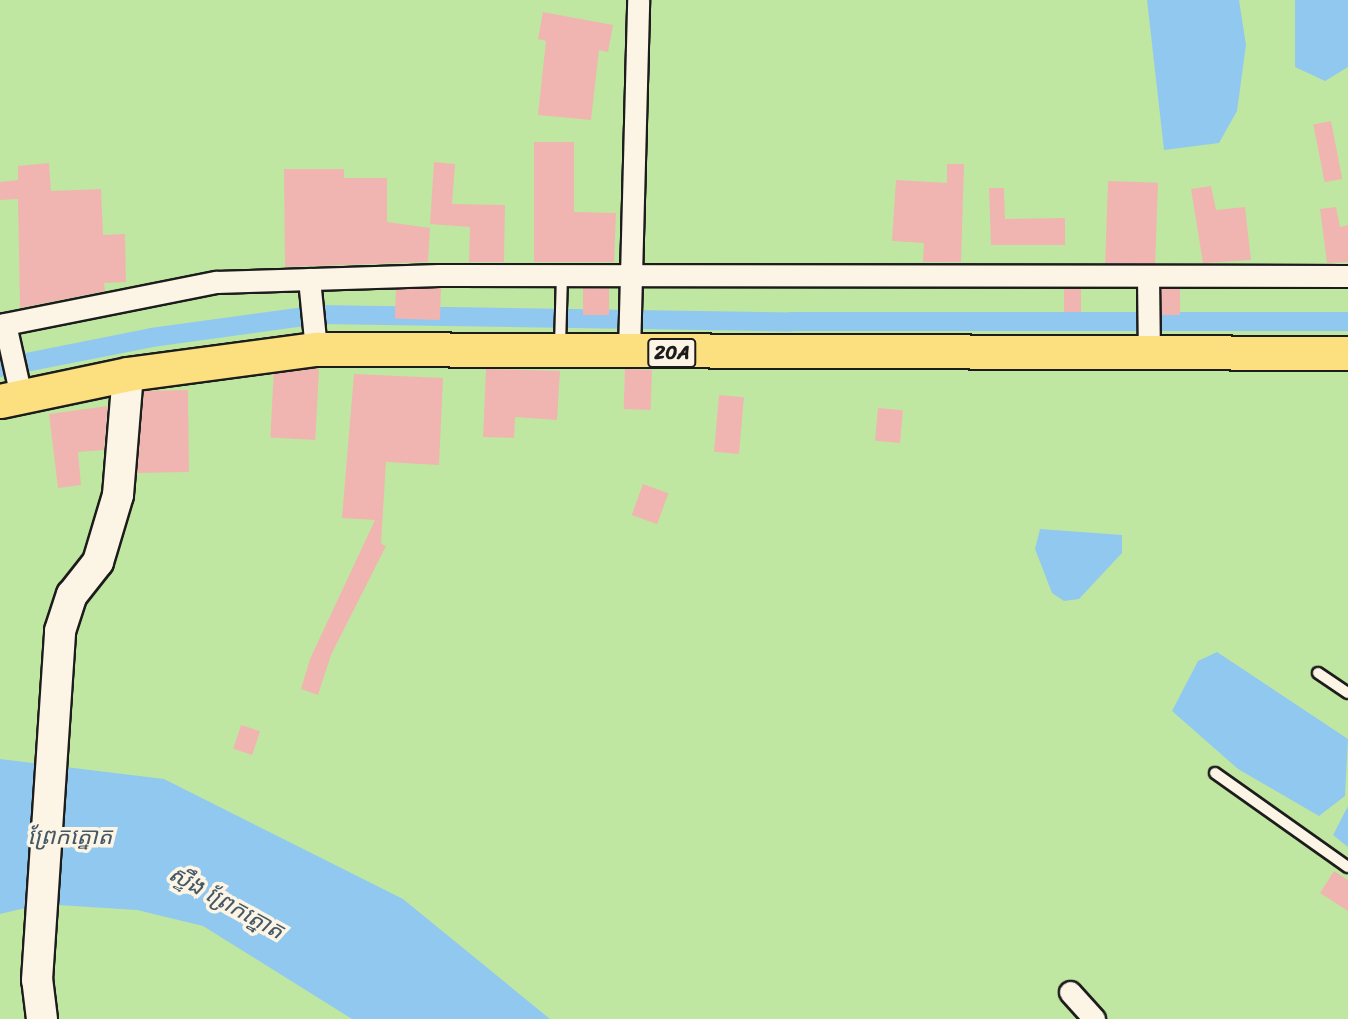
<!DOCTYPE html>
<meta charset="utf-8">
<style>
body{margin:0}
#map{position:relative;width:1348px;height:1019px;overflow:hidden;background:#fcf5e5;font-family:Sriracha,"Noto Sans Khmer",sans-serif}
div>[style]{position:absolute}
.green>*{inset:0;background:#c0e7a1;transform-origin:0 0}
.water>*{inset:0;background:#91c8ef}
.canal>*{height:19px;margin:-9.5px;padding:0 9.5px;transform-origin:9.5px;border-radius:9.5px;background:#91c8ef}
.building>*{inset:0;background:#f0b5b0;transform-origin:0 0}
.roads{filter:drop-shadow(2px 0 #1c1c1c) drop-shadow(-2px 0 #1c1c1c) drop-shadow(0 2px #1c1c1c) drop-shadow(0 -2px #1c1c1c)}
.lane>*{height:10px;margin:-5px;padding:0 5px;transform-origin:5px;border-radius:5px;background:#fcf5e5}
.street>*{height:21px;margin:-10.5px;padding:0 10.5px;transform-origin:10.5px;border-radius:10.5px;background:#fcf5e5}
.secondary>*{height:30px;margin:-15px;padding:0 15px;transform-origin:15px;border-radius:15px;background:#fcf5e5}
.primary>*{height:33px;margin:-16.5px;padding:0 16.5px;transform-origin:16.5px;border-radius:16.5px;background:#fce080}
span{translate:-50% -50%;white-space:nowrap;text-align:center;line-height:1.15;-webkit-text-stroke:7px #fcf5e5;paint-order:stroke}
.shield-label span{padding:2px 5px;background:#fcf5e5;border:2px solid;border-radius:5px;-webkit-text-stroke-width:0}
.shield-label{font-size:19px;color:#1c1c1c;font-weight:700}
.water-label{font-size:23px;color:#455866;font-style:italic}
</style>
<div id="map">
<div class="green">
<div style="left:0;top:0;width:1348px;height:1019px"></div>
</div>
<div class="water">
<div style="clip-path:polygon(1147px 0,1239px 0,1246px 45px,1237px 111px,1219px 143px,1164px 150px)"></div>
<div style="clip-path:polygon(1295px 0,1348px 0,1348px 67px,1325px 81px,1295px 67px)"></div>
<div style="clip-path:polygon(1040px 529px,1122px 535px,1122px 553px,1079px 599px,1064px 601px,1052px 593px,1035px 549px)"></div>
<div style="clip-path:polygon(1217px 652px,1348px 739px,1345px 796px,1319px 816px,1238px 769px,1172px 711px,1198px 661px)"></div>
<div style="clip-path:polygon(0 759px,164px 779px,403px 899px,550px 1019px,352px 1019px,203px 926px,137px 910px,42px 904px,0 914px)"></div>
<div style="clip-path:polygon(1348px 806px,1348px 847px,1333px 835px)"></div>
</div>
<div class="canal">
<div style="left:0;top:367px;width:154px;rotate:-11.2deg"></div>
<div style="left:151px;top:337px;width:170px;rotate:-7.8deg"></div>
<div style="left:319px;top:314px;width:471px;rotate:0.9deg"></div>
<div style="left:790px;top:321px;width:558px"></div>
</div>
<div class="building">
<div style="clip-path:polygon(543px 12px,613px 25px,608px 52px,599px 50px,591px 120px,538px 115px,546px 41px,538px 39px)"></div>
<div style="left:1331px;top:121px;width:59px;height:18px;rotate:79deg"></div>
<div style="clip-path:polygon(534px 142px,574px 142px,574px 212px,616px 213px,614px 262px,534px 262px)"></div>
<div style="clip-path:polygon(434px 162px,455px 164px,452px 204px,505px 205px,504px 262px,469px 262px,470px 227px,430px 224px)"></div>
<div style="clip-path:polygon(49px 163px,51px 191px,101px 189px,103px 235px,125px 234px,126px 282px,104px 283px,105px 291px,20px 308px,18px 199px,0 200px,0 182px,18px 180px,18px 166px)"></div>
<div style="clip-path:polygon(947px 164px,964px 164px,961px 262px,923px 262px,924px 243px,892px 241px,896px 180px,947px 183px)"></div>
<div style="clip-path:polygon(284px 169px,344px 169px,344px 178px,387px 178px,387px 222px,430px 228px,428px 262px,285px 267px)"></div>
<div style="left:1108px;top:181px;width:50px;height:82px;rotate:2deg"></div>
<div style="clip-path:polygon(1211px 186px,1216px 210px,1245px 207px,1251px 260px,1203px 263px,1191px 189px)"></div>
<div style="clip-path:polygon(989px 188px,1004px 188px,1005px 219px,1065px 218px,1065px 245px,991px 245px)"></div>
<div style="clip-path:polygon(1336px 207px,1340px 227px,1348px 225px,1348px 262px,1327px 263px,1320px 209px)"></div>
<div style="left:441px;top:288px;width:32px;height:45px;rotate:92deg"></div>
<div style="left:583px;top:288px;width:26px;height:27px"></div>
<div style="left:1064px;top:289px;width:17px;height:23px"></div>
<div style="left:1161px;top:289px;width:19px;height:26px"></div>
<div style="left:319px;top:369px;width:71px;height:45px;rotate:93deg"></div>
<div style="clip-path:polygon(486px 369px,560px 371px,557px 420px,515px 417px,514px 438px,483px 437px)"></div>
<div style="left:625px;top:369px;width:27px;height:40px;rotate:2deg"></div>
<div style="clip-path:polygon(354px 374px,443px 378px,439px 465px,386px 462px,381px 544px,386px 546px,331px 655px,318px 695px,301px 689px,310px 659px,375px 520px,342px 518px)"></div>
<div style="clip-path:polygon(188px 390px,189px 472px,137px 473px,144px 391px)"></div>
<div style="left:719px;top:395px;width:25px;height:57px;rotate:5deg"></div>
<div style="clip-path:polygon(108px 406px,104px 450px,78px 452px,81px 485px,58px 488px,49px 414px)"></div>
<div style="left:878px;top:408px;width:25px;height:33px;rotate:5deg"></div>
<div style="left:643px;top:484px;width:27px;height:33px;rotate:20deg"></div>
<div style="left:241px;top:725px;width:20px;height:25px;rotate:18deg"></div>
<div style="clip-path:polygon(1334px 871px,1348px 880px,1348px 911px,1320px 893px)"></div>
</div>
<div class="roads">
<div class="lane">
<div style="left:560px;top:346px;width:70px;rotate:-88.4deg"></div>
<div style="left:1318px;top:673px;width:36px;rotate:34deg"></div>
<div style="left:1215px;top:773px;width:163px;rotate:35.3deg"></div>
</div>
<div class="street">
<div style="left:1148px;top:276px;width:77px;rotate:89.3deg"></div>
<div style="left:309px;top:279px;width:70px;rotate:84.3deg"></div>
<div style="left:5px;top:324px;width:74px;rotate:77.5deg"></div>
<div style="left:0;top:325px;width:220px;rotate:-11.3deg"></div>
<div style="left:216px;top:282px;width:223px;rotate:-1.8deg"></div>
<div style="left:439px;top:275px;width:909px;rotate:0.06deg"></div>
<div style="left:629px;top:352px;width:352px;rotate:-88.5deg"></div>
<div style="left:1070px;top:992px;width:36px;rotate:48deg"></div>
</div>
<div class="secondary">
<div style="left:42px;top:1019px;width:39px;rotate:-97deg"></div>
<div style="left:37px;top:980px;width:350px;rotate:-86.2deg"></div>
<div style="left:60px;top:631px;width:38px;rotate:-72deg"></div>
<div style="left:72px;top:595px;width:42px;rotate:-51.8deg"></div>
<div style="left:98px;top:562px;width:70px;rotate:-73.4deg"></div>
<div style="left:118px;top:495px;width:121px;rotate:-85.3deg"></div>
</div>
<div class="primary">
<div style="left:0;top:401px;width:131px;rotate:-11.9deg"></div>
<div style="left:128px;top:374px;width:190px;rotate:-7.6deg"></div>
<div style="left:316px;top:349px;width:1032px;rotate:0.22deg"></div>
</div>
</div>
<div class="shield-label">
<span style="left:672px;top:353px">20A</span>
</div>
<div class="water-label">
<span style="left:70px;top:837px">ព្រែកត្នោត</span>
<span style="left:226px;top:903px;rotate:29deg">ស្ទឹង ព្រែកត្នោត</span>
</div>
</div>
